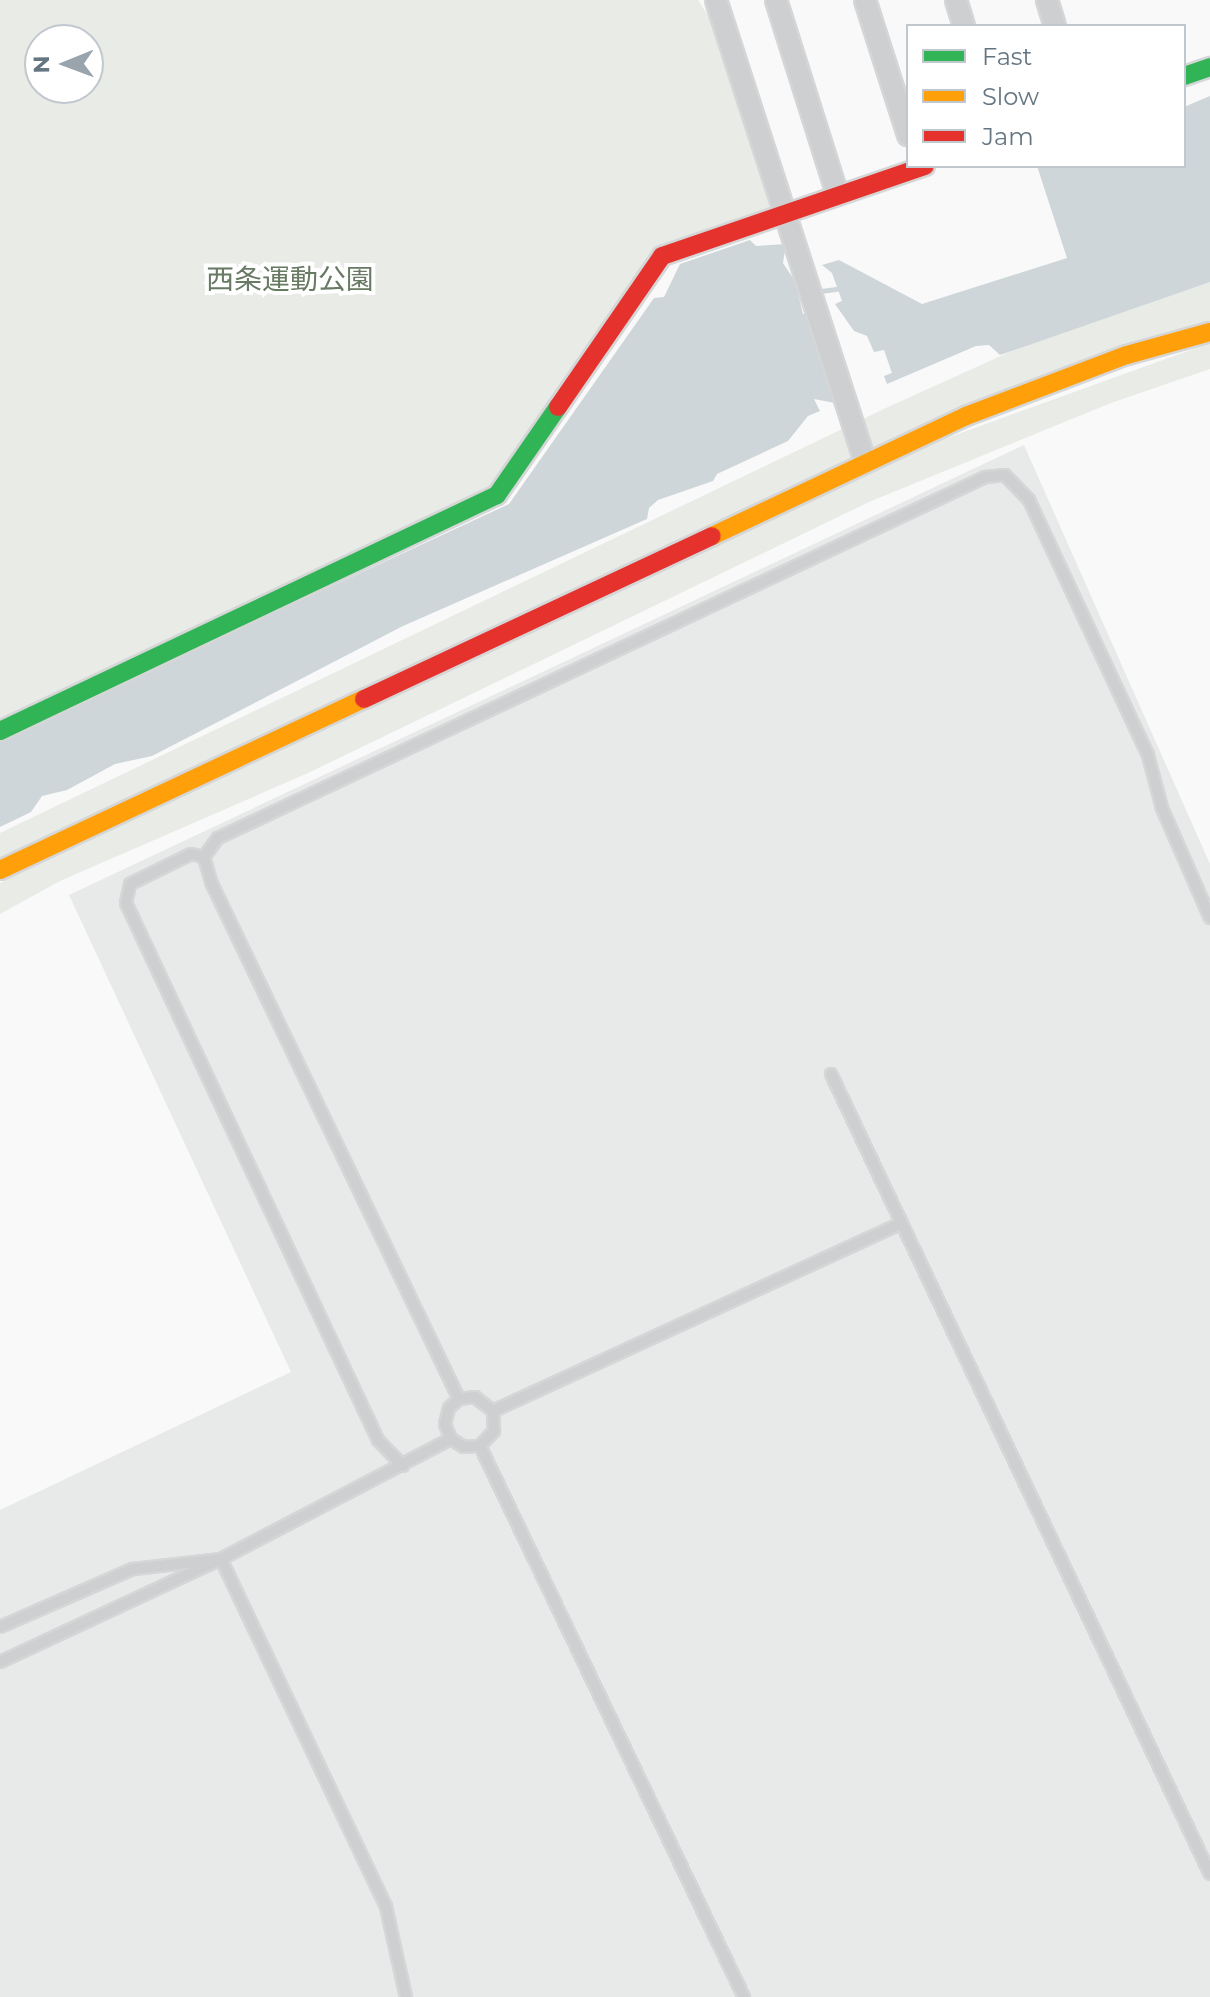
<!DOCTYPE html>
<meta charset="utf-8">
<style>
body{margin:0}
#map{position:relative;width:1210px;height:1997px;overflow:hidden;background:#f9f9f9;font-family:Montserrat,"Noto Sans JP",sans-serif}
div>[style]{position:absolute}
.built>*{inset:0;background:#e8e9e9}
.green>*{inset:0;background:#e8ebe6}
.water>*{inset:0;background:#ced6d9}
.stream>*{height:5px;margin:-2.5px;padding:0 2.5px;transform-origin:2.5px;border-radius:2.5px;background:#ced6d9}
.roads{filter:drop-shadow(2px 0 #d5d6d7) drop-shadow(-2px 0 #d5d6d7) drop-shadow(0 2px #d5d6d7) drop-shadow(0 -2px #d5d6d7)}
.lane>*{height:10px;margin:-5px;padding:0 5px;transform-origin:5px;border-radius:5px;background:#cecfd0}
.street>*{height:20px;margin:-10px;padding:0 10px;transform-origin:10px;border-radius:10px;background:#cecfd0}
.fast>*{height:18px;margin:-9px;padding:0 9px;transform-origin:9px;border-radius:9px;background:#30b455}
.slow>*{height:18px;margin:-9px;padding:0 9px;transform-origin:9px;border-radius:9px;background:#ff9f0a}
.jam>*{height:18px;margin:-9px;padding:0 9px;transform-origin:9px;border-radius:9px;background:#e5322d}
span{translate:-50% -50%;white-space:nowrap;text-align:center;line-height:1.15;-webkit-text-stroke:8px #fff;paint-order:stroke}
.park-label{font-size:28px;color:#687a64}
.legend{position:absolute;left:906px;top:24px;width:280px;height:144px;box-sizing:border-box;background:#fff;border:2px solid #c1c8cd;margin:0;padding:10px 14px;list-style:none;font-size:24px;color:#657683}
.legend li{display:flex;align-items:center;gap:16px;height:40px}
.legend b{width:40px;border:2px solid #c1c8cd}
.north{position:absolute;left:24px;top:24px;width:80px;height:80px;box-sizing:border-box;background:#fff;border:2px solid #c1c8cd;border-radius:50%;rotate:269deg;font-size:22px;font-weight:700;line-height:32px;text-align:center;color:#657683}
.north::after{content:'';display:block;margin:auto;width:28px;height:36px;background:#99a4ac;clip-path:polygon(50% 0,100% 100%,50% 72%,0 100%)}
</style>
<div id="map">
<div class="built">
<div style="clip-path:polygon(1024px 445px,1210px 864px,1210px 1997px,0 1997px,0 1510px,291px 1372px,69px 895px)"></div>
</div>
<div class="green">
<div style="clip-path:polygon(evenodd,0 0,698px 0,709px 17px,771px 210px,658px 250px,493px 490px,0 725px,0 0,40px 40px,88px 40px,88px 88px,40px 88px,40px 40px)"></div>
<div style="clip-path:polygon(1210px 282px,1210px 322px,1149px 340px,0 863px,0 833px,888px 407px,1036px 340px)"></div>
<div style="clip-path:polygon(1210px 343px,1210px 369px,1111px 403px,869px 502px,308px 773px,60px 881px,0 914px,0 883px,936px 442px)"></div>
</div>
<div class="water">
<div style="clip-path:polygon(1210px 96px,1210px 282px,1000px 355px,989px 345px,976px 346px,887px 384px,884px 376px,892px 373px,884px 350px,874px 352px,867px 336px,854px 331px,835px 304px,842px 301px,832px 273px,822px 265px,839px 260px,922px 304px,1067px 258px,1037px 166px,1184px 166px,1184px 107px)"></div>
<div style="clip-path:polygon(750px 240px,756px 246px,786px 244px,783px 263px,795px 281px,803px 314px,809px 314px,840px 404px,814px 399px,820px 411px,808px 416px,788px 441px,717px 474px,713px 481px,658px 500px,649px 508px,647px 519px,403px 626px,152px 756px,115px 764px,67px 790px,42px 796px,31px 812px,0 827px,0 740px,509px 504px,654px 298px,664px 297px,680px 264px)"></div>
</div>
<div class="stream">
<div style="left:814px;top:292px;width:28px;rotate:-8deg"></div>
</div>
<div class="roads">
<div class="lane">
<div style="left:204px;top:857px;width:26px;rotate:74deg"></div>
<div style="left:211px;top:882px;width:573px;rotate:64.37deg"></div>
<div style="left:831px;top:1074px;width:885px;rotate:64.65deg"></div>
<div style="left:451px;top:1439px;width:16px;rotate:-112deg"></div>
<div style="left:445px;top:1424px;width:16px;rotate:-76deg"></div>
<div style="left:449px;top:1408px;width:13px;rotate:-42deg"></div>
<div style="left:459px;top:1399px;width:16px;rotate:-7deg"></div>
<div style="left:475px;top:1397px;width:23px;rotate:38deg"></div>
<div style="left:480px;top:1446px;width:611px;rotate:64.4deg"></div>
<div style="left:403px;top:1466px;width:36px;rotate:-134deg"></div>
<div style="left:378px;top:1440px;width:593px;rotate:-115.14deg"></div>
<div style="left:126px;top:903px;width:19px;rotate:-78deg"></div>
<div style="left:130px;top:884px;width:68px;rotate:-26.2deg"></div>
<div style="left:191px;top:854px;width:13px;rotate:13deg"></div>
<div style="left:204px;top:857px;width:24px;rotate:-54deg"></div>
<div style="left:218px;top:838px;width:848px;rotate:-25.2deg"></div>
<div style="left:985px;top:477px;width:20px;rotate:-6deg"></div>
<div style="left:1005px;top:475px;width:35px;rotate:46deg"></div>
<div style="left:1029px;top:500px;width:281px;rotate:65deg"></div>
<div style="left:1148px;top:755px;width:55px;rotate:75.2deg"></div>
<div style="left:1162px;top:808px;width:120px;rotate:66.4deg"></div>
<div style="left:0;top:1627px;width:145px;rotate:-23.6deg"></div>
<div style="left:133px;top:1569px;width:89px;rotate:-6.5deg"></div>
<div style="left:221px;top:1559px;width:385px;rotate:64.6deg"></div>
<div style="left:386px;top:1907px;width:92px;rotate:77.5deg"></div>
<div style="left:0;top:1662px;width:244px;rotate:-25deg"></div>
<div style="left:221px;top:1559px;width:259px;rotate:-27.6deg"></div>
<div style="left:451px;top:1439px;width:15px;rotate:32deg"></div>
<div style="left:464px;top:1447px;width:16px;rotate:-4deg"></div>
<div style="left:480px;top:1446px;width:21px;rotate:-47deg"></div>
<div style="left:494px;top:1431px;width:20px;rotate:-93deg"></div>
<div style="left:493px;top:1411px;width:450px;rotate:-24.7deg"></div>
</div>
<div class="street">
<div style="left:716px;top:0;width:485px;rotate:72.1deg"></div>
<div style="left:776px;top:0;width:203px;rotate:72.5deg"></div>
<div style="left:865px;top:0;width:142px;rotate:72.3deg"></div>
<div style="left:956px;top:0;width:27px;rotate:73deg"></div>
<div style="left:1047px;top:0;width:27px;rotate:73deg"></div>
</div>
<div class="fast">
<div style="left:1184px;top:76px;width:28px;rotate:-19deg"></div>
<div style="left:0;top:731px;width:550px;rotate:-25.4deg"></div>
<div style="left:497px;top:495px;width:107px;rotate:-55.3deg"></div>
</div>
<div class="slow">
<div style="left:712px;top:536px;width:281px;rotate:-25.3deg"></div>
<div style="left:966px;top:416px;width:172px;rotate:-20.8deg"></div>
<div style="left:1127px;top:355px;width:86px;rotate:-15.5deg"></div>
<div style="left:0;top:870px;width:402px;rotate:-25.2deg"></div>
</div>
<div class="jam">
<div style="left:558px;top:407px;width:183px;rotate:-55.4deg"></div>
<div style="left:662px;top:256px;width:278px;rotate:-18.9deg"></div>
<div style="left:364px;top:699px;width:384px;rotate:-25.1deg"></div>
</div>
</div>
<div class="park-label">
<span style="left:290px;top:279px">西条運動公園</span>
</div>
<ul class="legend">
<li><b style="height:10px;background:#30b455"></b>Fast</li>
<li><b style="height:10px;background:#ff9f0a"></b>Slow</li>
<li><b style="height:10px;background:#e5322d"></b>Jam</li>
</ul>
<div class="north">N</div>
</div>
